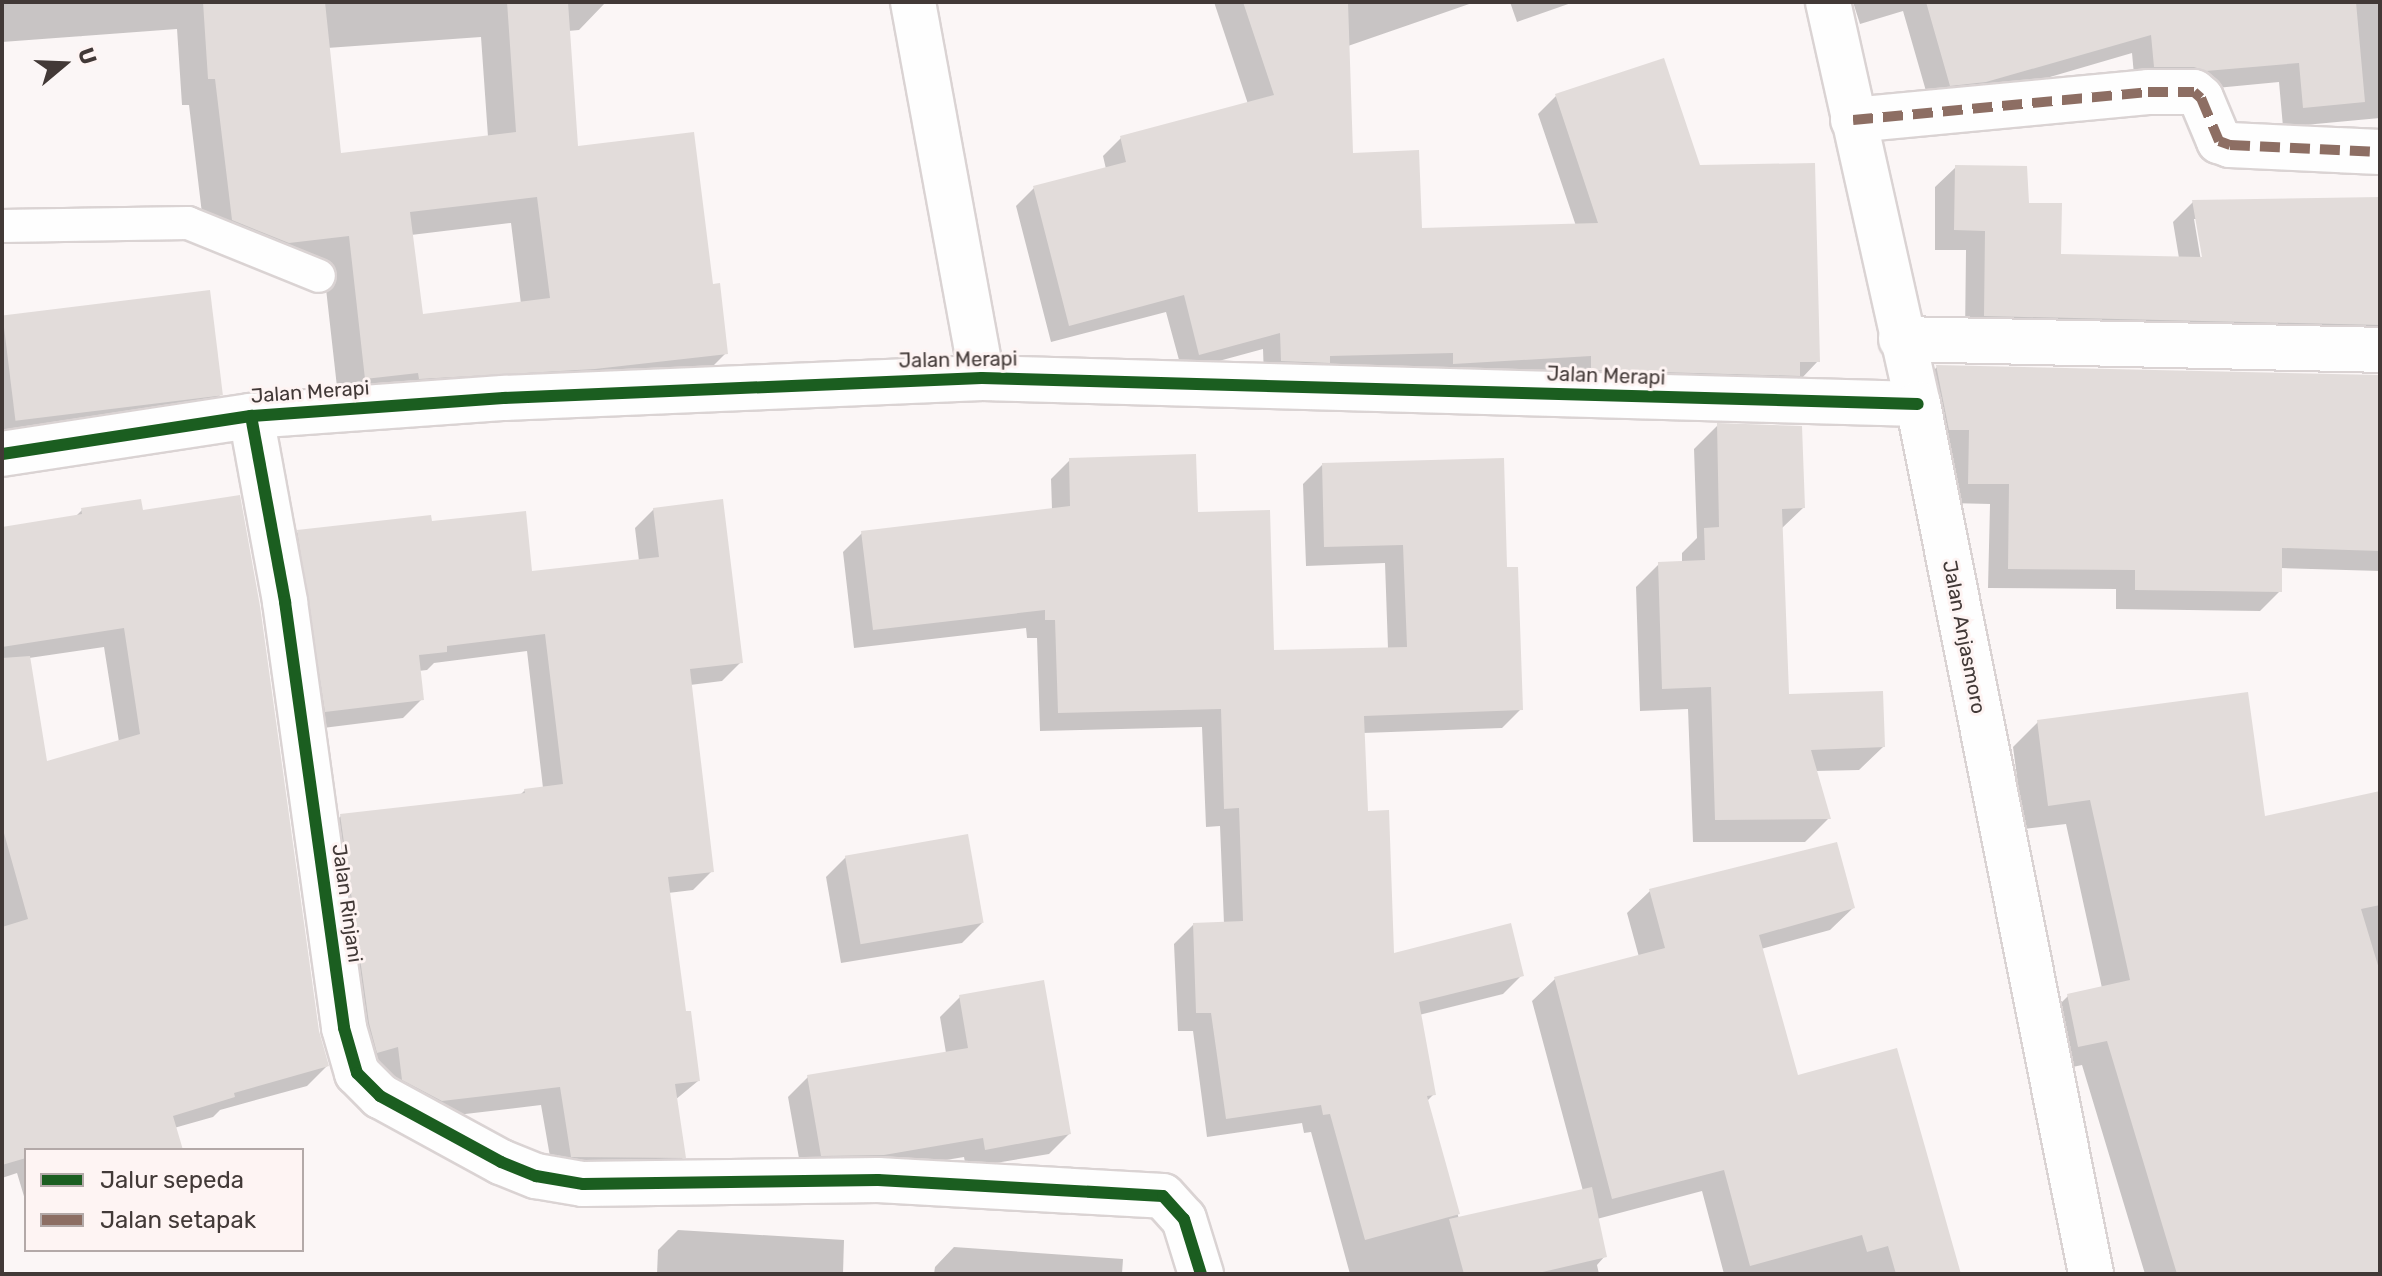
<!DOCTYPE html>
<style>
body{margin:0}
#map{position:relative;width:2382px;height:1276px;overflow:hidden;background:#fbf6f6;font-family:Rubik,sans-serif}
div>[style]{position:absolute}
.shadow>*{inset:0;background:#0003}
.building>*{inset:0;background:#e2dcda;transform-origin:0 0}
.roads{filter:drop-shadow(2px 0 #dad3d3) drop-shadow(-2px 0 #dad3d3) drop-shadow(0 2px #dad3d3) drop-shadow(0 -2px #dad3d3)}
.lane>*{height:32px;margin:-16px;padding:0 16px;transform-origin:16px;border-radius:16px;background:#fefefe}
.street>*{height:44px;margin:-22px;padding:0 22px;transform-origin:22px;border-radius:22px;background:#fefefe}
.secondary>*{height:44px;margin:-22px;padding:0 22px;transform-origin:22px;border-radius:22px;background:#fefefe}
.primary>*{height:44px;margin:-22px;padding:0 22px;transform-origin:22px;border-radius:22px;background:#fefefe}
.quiet>*{height:10px;margin-top:-5px;transform-origin:0;background:repeating-linear-gradient(90deg,#8d6e63 0 20px,transparent 0 30px)}
.cycleway>*{height:12px;margin:-6px;padding:0 6px;transform-origin:6px;border-radius:6px;background:#1b5e20}
span{translate:-50% -50%;white-space:nowrap;text-align:center;line-height:1.15;-webkit-text-stroke:6px #fef4f3;paint-order:stroke}
.street-label{font-size:20px;color:#423937}
.frame{position:absolute;inset:0;border:4px solid #423937;pointer-events:none}
.legend{position:absolute;left:24px;top:1148px;width:280px;height:104px;box-sizing:border-box;background:#fef4f3;border:2px solid #b3a9a8;margin:0;padding:10px 14px;list-style:none;font-size:24px;color:#423937}
.legend li{display:flex;align-items:center;gap:16px;height:40px}
.legend b{width:40px;border:2px solid #b3a9a8}
.north{position:absolute;left:24px;top:24px;width:80px;height:80px;-webkit-text-stroke:6px #fef4f3;paint-order:stroke;rotate:71deg;font-size:22px;font-weight:700;line-height:32px;text-align:center;color:#423937}
.north::after{content:'';display:block;margin:auto;width:28px;height:36px;background:#423937;clip-path:polygon(50% 0,100% 100%,50% 72%,0 100%)}
</style>
<div id="map">
<div class="shadow">
<div style="clip-path:polygon(evenodd,2px 2px,606px 2px,579px 30px,568px 31px,576px 148px,711px 286px,726px 353px,699px 380px,339px 405px,323px 262px,206px 247px,189px 105px,182px 105px,177px 29px,2px 42px,2px 2px,481px 37px,488px 137px,339px 155px,327px 48px,481px 37px,2px 2px,511px 223px,521px 304px,422px 316px,411px 235px,511px 223px)"></div>
<div style="clip-path:polygon(1214px 2px,1475px 2px,1348px 46px,1294px 99px,1420px 230px,1576px 226px,1538px 114px,1556px 96px,1698px 167px,1818px 361px,1801px 379px,1264px 378px,1263px 349px,1182px 371px,1166px 312px,1051px 342px,1016px 206px,1034px 188px,1106px 169px,1103px 156px,1121px 138px,1248px 104px)"></div>
<div style="clip-path:polygon(1510px 2px,1574px 2px,1517px 22px)"></div>
<div style="clip-path:polygon(1853px 2px,2380px 2px,2380px 118px,2283px 127px,2279px 82px,2185px 91px,2135px 86px,2132px 53px,1964px 102px,1930px 105px,1903px 11px,1860px 24px)"></div>
<div style="clip-path:polygon(evenodd,1956px 167px,2028px 205px,2059px 256px,2179px 258px,2173px 222px,2193px 202px,2380px 199px,2380px 356px,1965px 335px,1966px 250px,1935px 250px,1935px 187px,1956px 167px,2194px 219px,2198px 219px,2206px 266px,2202px 267px,2194px 219px)"></div>
<div style="clip-path:polygon(2px 317px,221px 394px,193px 422px,2px 445px)"></div>
<div style="clip-path:polygon(1937px 367px,2380px 377px,2380px 571px,2280px 568px,2280px 591px,2260px 611px,2116px 609px,2116px 589px,1988px 588px,1990px 504px,1949px 503px,1950px 450px,1929px 450px,1917px 387px)"></div>
<div style="clip-path:polygon(1718px 425px,1803px 508px,1781px 529px,1787px 696px,1883px 747px,1859px 770px,1815px 771px,1828px 819px,1805px 842px,1693px 842px,1688px 709px,1640px 711px,1636px 587px,1659px 564px,1682px 563px,1682px 553px,1697px 538px,1694px 449px)"></div>
<div style="clip-path:polygon(1070px 460px,1196px 514px,1273px 652px,1388px 649px,1385px 563px,1306px 566px,1303px 484px,1322px 465px,1505px 569px,1521px 709px,1502px 728px,1363px 733px,1366px 813px,1392px 955px,1522px 975px,1503px 994px,1419px 1015px,1434px 1094px,1426px 1102px,1459px 1219px,1583px 1191px,1532px 1001px,1555px 979px,1639px 957px,1627px 913px,1650px 891px,1853px 908px,1830px 930px,1761px 949px,1797px 1077px,1959px 1274px,1724px 1274px,1702px 1191px,1597px 1219px,1605px 1256px,1597px 1265px,1599px 1274px,1350px 1274px,1311px 1132px,1304px 1133px,1302px 1123px,1207px 1137px,1193px 1031px,1178px 1031px,1174px 944px,1193px 925px,1224px 924px,1220px 826px,1206px 827px,1202px 727px,1040px 731px,1037px 638px,1027px 638px,1026px 628px,854px 648px,843px 552px,862px 533px,1052px 510px,1051px 479px)"></div>
<div style="clip-path:polygon(654px 509px,741px 662px,722px 681px,690px 685px,712px 871px,693px 890px,668px 893px,684px 1014px,698px 1081px,675px 1100px,684px 1157px,665px 1175px,553px 1174px,541px 1105px,423px 1119px,384px 1098px,380px 1064px,359px 1070px,322px 835px,341px 816px,520px 795px,525px 790px,543px 788px,527px 651px,434px 663px,427px 670px,418px 671px,422px 699px,403px 718px,307px 730px,280px 550px,298px 532px,430px 523px,531px 573px,639px 561px,635px 528px)"></div>
<div style="clip-path:polygon(evenodd,82px 510px,317px 1032px,327px 1066px,307px 1086px,220px 1110px,213px 1117px,174px 1128px,180px 1150px,26px 1150px,26px 1203px,17px 1173px,2px 1178px,2px 529px,75px 517px,82px 510px,104px 647px,119px 742px,46px 764px,29px 658px,104px 647px)"></div>
<div style="clip-path:polygon(2038px 722px,2263px 819px,2380px 793px,2380px 1274px,2145px 1274px,2082px 1065px,2054px 1071px,2043px 1021px,2068px 996px,2102px 988px,2066px 824px,2024px 829px,2013px 747px)"></div>
<div style="clip-path:polygon(846px 857px,982px 923px,962px 943px,841px 963px,826px 877px)"></div>
<div style="clip-path:polygon(960px 997px,1069px 1134px,1049px 1154px,966px 1168px,964px 1157px,862px 1174px,802px 1175px,788px 1097px,808px 1077px,946px 1053px,940px 1017px)"></div>
<div style="clip-path:polygon(678px 1230px,844px 1240px,843px 1274px,657px 1274px,658px 1250px)"></div>
<div style="clip-path:polygon(954px 1247px,1123px 1259px,1122px 1274px,934px 1274px,935px 1267px)"></div>
</div>
<div class="building">
<div style="clip-path:polygon(evenodd,203px 2px,325px 2px,341px 153px,516px 132px,507px 2px,568px 2px,578px 146px,694px 132px,713px 284px,720px 283px,728px 354px,595px 369px,419px 379px,418px 373px,365px 379px,349px 236px,289px 243px,232px 220px,215px 79px,208px 79px,203px 2px,537px 197px,550px 298px,423px 314px,410px 212px,537px 197px)"></div>
<div style="clip-path:polygon(1243px 2px,1348px 2px,1353px 153px,1419px 150px,1422px 228px,1598px 223px,1555px 94px,1664px 58px,1700px 165px,1815px 163px,1820px 362px,1800px 362px,1800px 376px,1591px 370px,1591px 356px,1453px 364px,1453px 353px,1330px 356px,1330px 363px,1281px 361px,1280px 333px,1199px 355px,1184px 295px,1069px 326px,1033px 186px,1126px 162px,1120px 136px,1274px 95px)"></div>
<div style="clip-path:polygon(1926px 2px,2356px 2px,2365px 102px,2303px 108px,2299px 63px,2206px 71px,2194px 67px,2154px 67px,2151px 35px,1986px 82px,1950px 86px)"></div>
<div style="clip-path:polygon(1955px 165px,2027px 166px,2029px 203px,2062px 203px,2061px 254px,2202px 257px,2192px 200px,2380px 197px,2380px 325px,1984px 316px,1985px 231px,1954px 230px)"></div>
<div style="left:210px;top:290px;width:106px;height:209px;rotate:83deg"></div>
<div style="clip-path:polygon(1936px 365px,2380px 375px,2380px 551px,2282px 548px,2282px 592px,2135px 590px,2135px 570px,2008px 569px,2009px 484px,1968px 484px,1969px 430px,1949px 430px)"></div>
<div style="clip-path:polygon(1717px 423px,1802px 426px,1805px 508px,1782px 509px,1789px 694px,1883px 691px,1885px 747px,1811px 750px,1831px 819px,1715px 820px,1711px 687px,1662px 689px,1658px 562px,1705px 560px,1704px 528px,1719px 527px)"></div>
<div style="clip-path:polygon(1196px 454px,1198px 512px,1270px 510px,1274px 650px,1407px 647px,1403px 545px,1324px 547px,1322px 463px,1504px 458px,1507px 567px,1518px 567px,1523px 710px,1364px 716px,1368px 811px,1389px 810px,1394px 953px,1511px 923px,1524px 976px,1419px 1002px,1436px 1095px,1427px 1096px,1460px 1214px,1365px 1240px,1330px 1114px,1323px 1115px,1321px 1105px,1226px 1119px,1211px 1013px,1196px 1013px,1193px 923px,1243px 921px,1239px 808px,1224px 809px,1221px 709px,1058px 713px,1055px 620px,1045px 620px,1045px 610px,873px 630px,861px 531px,1070px 506px,1069px 458px)"></div>
<div style="clip-path:polygon(240px 495px,260px 606px,319px 1031px,329px 1066px,234px 1093px,235px 1097px,173px 1116px,183px 1150px,26px 1150px,26px 1158px,2px 1165px,2px 927px,28px 919px,2px 826px,2px 658px,30px 656px,47px 761px,140px 734px,124px 628px,2px 647px,2px 527px,82px 514px,81px 508px,141px 499px,143px 510px)"></div>
<div style="clip-path:polygon(723px 499px,743px 663px,690px 669px,714px 872px,668px 877px,686px 1011px,691px 1011px,700px 1081px,675px 1084px,686px 1158px,571px 1157px,560px 1087px,442px 1101px,402px 1080px,398px 1047px,377px 1053px,369px 1023px,340px 814px,525px 793px,524px 789px,563px 784px,545px 634px,447px 646px,447px 652px,419px 655px,424px 700px,325px 712px,297px 530px,431px 515px,432px 521px,526px 511px,532px 571px,659px 557px,653px 508px)"></div>
<div style="clip-path:polygon(2248px 692px,2265px 816px,2380px 791px,2380px 905px,2361px 909px,2380px 972px,2380px 1274px,2177px 1274px,2107px 1041px,2078px 1047px,2067px 994px,2130px 980px,2090px 800px,2048px 806px,2037px 720px)"></div>
<div style="left:968px;top:834px;width:90px;height:125px;rotate:80deg"></div>
<div style="clip-path:polygon(1837px 842px,1855px 908px,1759px 935px,1798px 1075px,1897px 1048px,1961px 1274px,1896px 1274px,1888px 1246px,1867px 1252px,1862px 1235px,1750px 1266px,1724px 1170px,1612px 1199px,1554px 977px,1665px 948px,1649px 889px)"></div>
<div style="clip-path:polygon(1044px 980px,1071px 1134px,985px 1150px,983px 1138px,884px 1155px,821px 1156px,807px 1075px,968px 1048px,959px 995px)"></div>
<div style="clip-path:polygon(1592px 1187px,1607px 1257px,1534px 1274px,1464px 1274px,1449px 1219px)"></div>
</div>
<div class="roads">
<div class="lane">
<div style="left:2px;top:226px;width:186px;rotate:-0.9deg"></div>
<div style="left:188px;top:223px;width:141px;rotate:22deg"></div>
</div>
<div class="street">
<div style="left:913px;top:2px;width:382px;rotate:79.6deg"></div>
<div style="left:1853px;top:120px;width:296px;rotate:-5.4deg"></div>
<div style="left:2148px;top:92px;width:46px"></div>
<div style="left:2194px;top:92px;width:9px;rotate:41deg"></div>
<div style="left:2201px;top:98px;width:47px;rotate:67.3deg"></div>
<div style="left:2219px;top:141px;width:12px;rotate:20deg"></div>
<div style="left:2230px;top:145px;width:150px;rotate:2.7deg"></div>
<div style="left:1901px;top:339px;width:479px;rotate:1.3deg"></div>
<div style="left:251px;top:416px;width:189px;rotate:79.6deg"></div>
<div style="left:285px;top:602px;width:430px;rotate:82.1deg"></div>
<div style="left:344px;top:1028px;width:47px;rotate:73.9deg"></div>
<div style="left:357px;top:1073px;width:33px;rotate:45deg"></div>
<div style="left:380px;top:1096px;width:138px;rotate:28.6deg"></div>
<div style="left:501px;top:1162px;width:38px;rotate:22deg"></div>
<div style="left:536px;top:1176px;width:48px;rotate:9.7deg"></div>
<div style="left:583px;top:1184px;width:295px;rotate:-0.8deg"></div>
<div style="left:878px;top:1180px;width:285px;rotate:3.2deg"></div>
<div style="left:1163px;top:1196px;width:31px;rotate:48deg"></div>
<div style="left:1184px;top:1219px;width:58px;rotate:72.8deg"></div>
</div>
<div class="secondary">
<div style="left:2px;top:454px;width:252px;rotate:-8.7deg"></div>
<div style="left:251px;top:416px;width:254px;rotate:-4.1deg"></div>
<div style="left:504px;top:398px;width:478px;rotate:-2.4deg"></div>
<div style="left:982px;top:378px;width:936px;rotate:1.59deg"></div>
</div>
<div class="primary">
<div style="left:1828px;top:2px;width:412px;rotate:77.4deg"></div>
<div style="left:1918px;top:404px;width:887px;rotate:78.75deg"></div>
</div>
</div>
<div class="quiet">
<div style="left:1853px;top:120px;width:296px;rotate:-5.4deg"></div>
<div style="left:2148px;top:92px;width:46px"></div>
<div style="left:2194px;top:92px;width:9px;rotate:41deg"></div>
<div style="left:2201px;top:98px;width:47px;rotate:67.3deg"></div>
<div style="left:2219px;top:141px;width:12px;rotate:20deg"></div>
<div style="left:2230px;top:145px;width:150px;rotate:2.7deg"></div>
</div>
<div class="cycleway">
<div style="left:251px;top:416px;width:189px;rotate:79.6deg"></div>
<div style="left:285px;top:602px;width:430px;rotate:82.1deg"></div>
<div style="left:344px;top:1028px;width:47px;rotate:73.9deg"></div>
<div style="left:357px;top:1073px;width:33px;rotate:45deg"></div>
<div style="left:380px;top:1096px;width:138px;rotate:28.6deg"></div>
<div style="left:501px;top:1162px;width:38px;rotate:22deg"></div>
<div style="left:536px;top:1176px;width:48px;rotate:9.7deg"></div>
<div style="left:583px;top:1184px;width:295px;rotate:-0.8deg"></div>
<div style="left:878px;top:1180px;width:285px;rotate:3.2deg"></div>
<div style="left:1163px;top:1196px;width:31px;rotate:48deg"></div>
<div style="left:1184px;top:1219px;width:58px;rotate:72.8deg"></div>
<div style="left:2px;top:454px;width:252px;rotate:-8.7deg"></div>
<div style="left:251px;top:416px;width:254px;rotate:-4.1deg"></div>
<div style="left:504px;top:398px;width:478px;rotate:-2.4deg"></div>
<div style="left:982px;top:378px;width:936px;rotate:1.59deg"></div>
</div>
<div class="street-label">
<span style="left:958px;top:360px;rotate:-1deg">Jalan Merapi</span>
<span style="left:1606px;top:376px;rotate:2deg">Jalan Merapi</span>
<span style="left:310px;top:392px;rotate:-4deg">Jalan Merapi</span>
<span style="left:1964px;top:637px;rotate:79deg">Jalan Anjasmoro</span>
<span style="left:347px;top:903px;rotate:82deg">Jalan Rinjani</span>
</div>
<div class="frame"></div>
<ul class="legend">
<li><b style="height:10px;background:#1b5e20"></b>Jalur sepeda</li>
<li><b style="height:10px;background:#8d6e63"></b>Jalan setapak</li>
</ul>
<div class="north">U</div>
</div>
